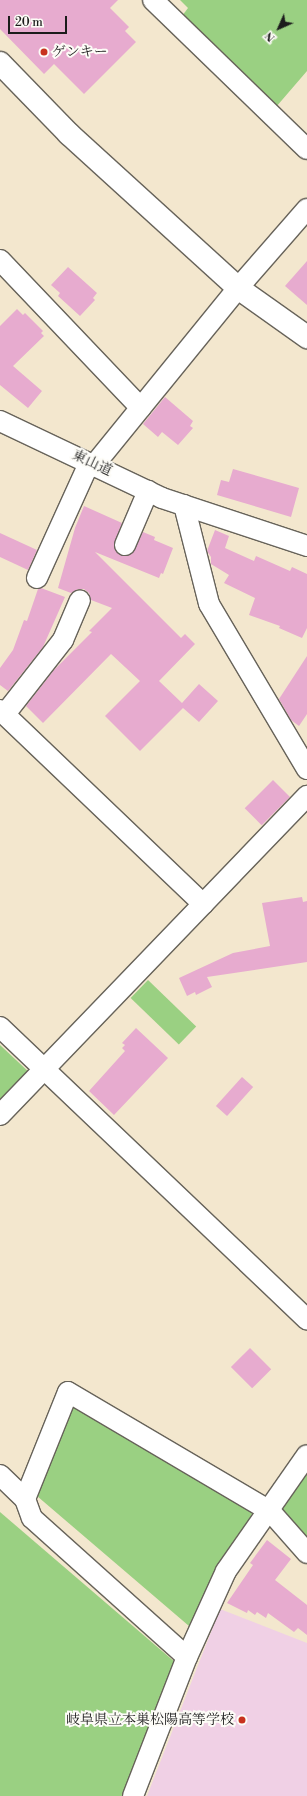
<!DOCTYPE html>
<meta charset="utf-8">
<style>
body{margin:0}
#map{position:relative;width:307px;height:1796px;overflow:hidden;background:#f3e7ce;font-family:"Libre Bodoni","Noto Serif JP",serif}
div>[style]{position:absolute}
.built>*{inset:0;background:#f0d0e5}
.green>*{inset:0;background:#9ad082;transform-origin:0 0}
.building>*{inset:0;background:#e7abcf;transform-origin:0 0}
.roads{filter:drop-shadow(1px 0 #67635a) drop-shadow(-1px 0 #67635a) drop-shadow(0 1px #67635a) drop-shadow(0 -1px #67635a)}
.street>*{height:20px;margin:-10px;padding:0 10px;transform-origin:10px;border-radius:10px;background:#fff}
.secondary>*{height:22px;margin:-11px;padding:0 11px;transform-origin:11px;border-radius:11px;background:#fff}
.dots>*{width:11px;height:11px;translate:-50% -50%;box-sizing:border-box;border:2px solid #fdfcf7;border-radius:50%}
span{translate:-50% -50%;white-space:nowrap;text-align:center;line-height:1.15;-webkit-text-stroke:4px #fdfcf7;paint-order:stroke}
.poi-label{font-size:14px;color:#1c1c1c}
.left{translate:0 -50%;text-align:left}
.right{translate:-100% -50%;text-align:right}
.street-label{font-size:14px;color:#1c1c1c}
.north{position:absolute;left:259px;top:8px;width:40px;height:40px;-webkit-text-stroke:3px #fdfcf7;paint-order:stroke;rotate:225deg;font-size:11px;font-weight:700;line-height:16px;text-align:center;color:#1c1c1c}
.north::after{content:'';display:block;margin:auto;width:14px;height:18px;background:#1c1c1c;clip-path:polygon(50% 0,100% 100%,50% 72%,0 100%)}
.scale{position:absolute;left:8px;top:16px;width:59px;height:18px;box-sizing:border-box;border:2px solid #1c1c1c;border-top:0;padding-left:5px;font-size:12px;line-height:14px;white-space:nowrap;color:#1c1c1c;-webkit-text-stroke:3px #fdfcf7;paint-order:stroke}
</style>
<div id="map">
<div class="built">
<div style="clip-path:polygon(220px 1609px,307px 1643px,307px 1796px,147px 1796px)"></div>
</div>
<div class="green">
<div style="clip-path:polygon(180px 0,307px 0,307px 71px,276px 107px,182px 16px,188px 8px)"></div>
<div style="left:148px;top:980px;width:67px;height:25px;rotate:44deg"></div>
<div style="clip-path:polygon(0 1045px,31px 1074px,0 1105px)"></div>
<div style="clip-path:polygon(73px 1404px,253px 1509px,251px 1517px,218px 1567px,189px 1626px,37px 1496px,65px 1411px)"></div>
<div style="clip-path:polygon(307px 1466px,307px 1539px,283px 1510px,283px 1501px)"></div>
<div style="clip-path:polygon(0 1512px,176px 1663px,124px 1796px,0 1796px)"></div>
</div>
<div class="building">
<div style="clip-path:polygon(0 0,118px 0,110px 8px,129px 27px,125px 31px,136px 42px,84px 94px,54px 64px,44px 74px,0 29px)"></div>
<div style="clip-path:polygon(307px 261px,307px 305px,285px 286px)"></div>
<div style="clip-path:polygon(68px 267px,97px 293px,93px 298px,95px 300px,80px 316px,58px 296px,60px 293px,51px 285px)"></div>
<div style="clip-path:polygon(17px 309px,23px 315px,25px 313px,43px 331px,41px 333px,44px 336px,13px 366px,42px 391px,28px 408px,0 385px,0 326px)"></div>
<div style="clip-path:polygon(165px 397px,193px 421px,190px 426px,193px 428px,178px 445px,162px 432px,158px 437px,143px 424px)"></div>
<div style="clip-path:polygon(233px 469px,299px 488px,291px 517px,217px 495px,221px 480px,229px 482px)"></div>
<div style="clip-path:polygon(84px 506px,122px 523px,114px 546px,120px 555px,132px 554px,143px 532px,155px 537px,154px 540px,173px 548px,163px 574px,161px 573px,159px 578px,95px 552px,181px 638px,185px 634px,195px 644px,159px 681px,182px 703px,199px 684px,218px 701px,199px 722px,183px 708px,140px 751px,105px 716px,140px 681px,111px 654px,43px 723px,26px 706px,54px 670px,92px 632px,89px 631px,112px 608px,91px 600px,89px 593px,84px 589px,78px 589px,71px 593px,58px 588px,75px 528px)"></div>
<div style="clip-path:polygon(215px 530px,229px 536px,225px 548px,254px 561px,256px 556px,290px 571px,292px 567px,307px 574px,307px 628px,302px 638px,279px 628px,280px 626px,249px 615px,255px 598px,224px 583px,229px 575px,211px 564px,211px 557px,207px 551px)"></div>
<div style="clip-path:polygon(0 533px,37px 550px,28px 570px,0 557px)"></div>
<div style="clip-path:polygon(41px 588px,65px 597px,43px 647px,8px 691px,0 685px,0 668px,13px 650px,24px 620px,27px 621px,38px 589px)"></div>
<div style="clip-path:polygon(307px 656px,307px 714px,299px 726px,291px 720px,279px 699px)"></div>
<div style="left:273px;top:780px;width:24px;height:40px;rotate:45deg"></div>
<div style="clip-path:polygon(302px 897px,303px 902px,307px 901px,307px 962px,207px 977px,212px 987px,196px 995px,195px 992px,187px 996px,179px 978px,233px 953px,270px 946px,262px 903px)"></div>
<div style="clip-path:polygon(136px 1028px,168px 1058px,114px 1115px,89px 1091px,125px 1051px,122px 1048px,125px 1045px,122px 1043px)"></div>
<div style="left:242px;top:1077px;width:15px;height:39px;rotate:42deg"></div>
<div style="left:250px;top:1348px;width:30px;height:27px;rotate:45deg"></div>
<div style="clip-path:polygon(267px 1540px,291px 1559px,275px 1580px,307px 1605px,307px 1635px,298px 1628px,294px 1632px,268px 1613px,266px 1618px,257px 1612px,255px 1615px,248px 1610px,247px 1613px,227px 1603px,253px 1565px,250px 1563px)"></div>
</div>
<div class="roads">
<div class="street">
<div style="left:153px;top:0;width:214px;rotate:44.1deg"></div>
<div style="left:0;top:260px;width:204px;rotate:46.4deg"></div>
<div style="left:0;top:421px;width:179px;rotate:25.4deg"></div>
<div style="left:162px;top:498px;width:153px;rotate:18.3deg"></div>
<div style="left:184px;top:505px;width:102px;rotate:75.8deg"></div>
<div style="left:209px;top:604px;width:192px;rotate:59.3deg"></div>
<div style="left:125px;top:545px;width:59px;rotate:-66.9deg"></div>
<div style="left:37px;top:578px;width:119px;rotate:-65.6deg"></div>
<div style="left:86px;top:470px;width:11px;rotate:-34deg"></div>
<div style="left:95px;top:464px;width:227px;rotate:-50.9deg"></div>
<div style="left:238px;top:288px;width:105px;rotate:-48.9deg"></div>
<div style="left:0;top:710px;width:281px;rotate:43.7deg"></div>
<div style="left:5px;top:714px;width:94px;rotate:-51.9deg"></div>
<div style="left:63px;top:640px;width:43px;rotate:-67deg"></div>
<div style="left:0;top:1027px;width:424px;rotate:43.6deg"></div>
<div style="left:0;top:1115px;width:443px;rotate:-46.1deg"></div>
<div style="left:0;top:1475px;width:35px;rotate:44deg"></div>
<div style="left:25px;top:1499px;width:20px;rotate:70deg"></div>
<div style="left:32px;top:1518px;width:208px;rotate:41.9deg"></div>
<div style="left:25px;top:1499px;width:115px;rotate:-68.1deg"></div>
<div style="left:68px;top:1392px;width:234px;rotate:30.5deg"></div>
<div style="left:270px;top:1511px;width:56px;rotate:48.6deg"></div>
<div style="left:133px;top:1796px;width:149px;rotate:-68.8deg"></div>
<div style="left:187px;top:1657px;width:94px;rotate:-65.6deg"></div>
<div style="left:226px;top:1571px;width:141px;rotate:-55.1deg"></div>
</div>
<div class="secondary">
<div style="left:0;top:63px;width:99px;rotate:45.8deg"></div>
<div style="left:69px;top:134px;width:229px;rotate:42.3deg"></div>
<div style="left:238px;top:288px;width:85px;rotate:35.4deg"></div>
</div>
</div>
<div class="dots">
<div style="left:44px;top:52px;background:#c8321e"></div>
<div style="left:242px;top:1720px;background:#c8321e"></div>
</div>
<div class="poi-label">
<span class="left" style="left:52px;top:52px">ゲンキー</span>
<span class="right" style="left:234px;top:1720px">岐阜県立本巣松陽高等学校</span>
</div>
<div class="street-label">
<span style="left:92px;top:463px;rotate:25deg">東山道</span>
</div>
<div class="north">N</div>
<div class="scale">20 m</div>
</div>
